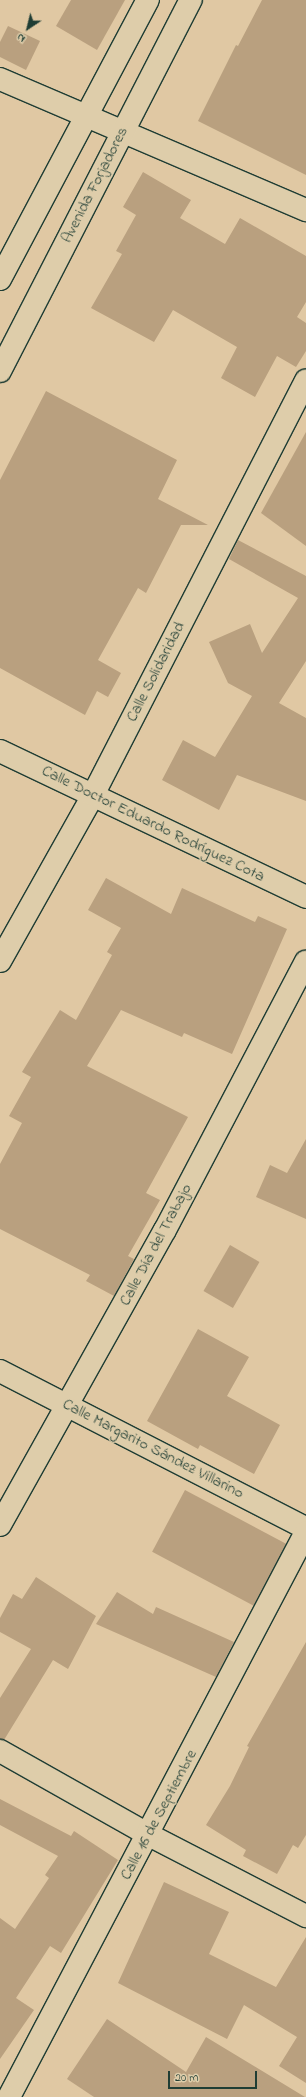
<!DOCTYPE html>
<meta charset="utf-8">
<style>
body{margin:0}
#map{position:relative;width:306px;height:2097px;overflow:hidden;background:#e0c8a3;font-family:"Indie Flower",sans-serif}
div>[style]{position:absolute}
.building>*{inset:0;background:#b9a07f;transform-origin:0 0}
.roads{filter:drop-shadow(1px 0 #1f3d34) drop-shadow(-1px 0 #1f3d34) drop-shadow(0 1px #1f3d34) drop-shadow(0 -1px #1f3d34)}
.minor>*{height:22px;margin:-11px;padding:0 11px;transform-origin:11px;border-radius:11px;background:#decdaa}
.secondary>*{height:22px;margin:-11px;padding:0 11px;transform-origin:11px;border-radius:11px;background:#decdaa}
span{translate:-50% -50%;white-space:nowrap;text-align:center;line-height:1.15;-webkit-text-stroke:3px #decdaa;paint-order:stroke}
.street-label{font-size:16px;color:#1f3d34}
.north{position:absolute;left:8px;top:8px;width:40px;height:40px;-webkit-text-stroke:3px #decdaa;paint-order:stroke;rotate:215deg;font-size:11px;font-weight:700;line-height:16px;text-align:center;color:#1f3d34}
.north::after{content:'';display:block;margin:auto;width:14px;height:18px;background:#1f3d34;clip-path:polygon(50% 0,100% 100%,50% 72%,0 100%)}
.scale{position:absolute;left:168px;top:2071px;width:89px;height:18px;box-sizing:border-box;border:2px solid #1f3d34;border-top:0;padding-left:5px;font-size:12px;line-height:14px;white-space:nowrap;color:#1f3d34;-webkit-text-stroke:3px #decdaa;paint-order:stroke}
</style>
<div id="map">
<div class="building">
<div style="clip-path:polygon(71px 0,125px 0,97px 50px,56px 26px)"></div>
<div style="clip-path:polygon(262px 0,306px 0,306px 175px,198px 121px,236px 45px,238px 46px)"></div>
<div style="clip-path:polygon(8px 26px,40px 41px,26px 70px,0 57px,0 42px)"></div>
<div style="clip-path:polygon(143px 172px,191px 200px,180px 218px,225px 244px,240px 218px,306px 256px,306px 302px,297px 317px,306px 323px,306px 351px,296px 367px,277px 356px,255px 397px,221px 378px,237px 347px,173px 310px,154px 342px,91px 308px,122px 254px,116px 251px,136px 215px,123px 207px)"></div>
<div style="clip-path:polygon(46px 391px,177px 460px,158px 499px,208px 525px,181px 525px,146px 593px,138px 588px,98px 660px,121px 673px,108px 697px,97px 691px,85px 715px,0 668px,0 480px)"></div>
<div style="clip-path:polygon(306px 432px,306px 546px,261px 513px)"></div>
<div style="clip-path:polygon(238px 540px,306px 576px,306px 661px,279px 703px,306px 718px,306px 801px,237px 775px,219px 810px,162px 780px,183px 740px,215px 757px,252px 696px,228px 683px,209px 642px,250px 624px,262px 653px,298px 598px,229px 559px)"></div>
<div style="clip-path:polygon(106px 878px,171px 914px,182px 888px,255px 922px,258px 916px,287px 929px,232px 1054px,184px 1033px,182px 1037px,121px 1010px,87px 1066px,188px 1117px,146px 1193px,160px 1200px,128px 1256px,134px 1259px,114px 1296px,86px 1281px,90px 1275px,0 1229px,0 1164px,22px 1123px,9px 1116px,31px 1077px,22px 1072px,60px 1010px,76px 1020px,112px 955px,107px 952px,121px 928px,88px 910px)"></div>
<div style="clip-path:polygon(306px 1139px,306px 1219px,256px 1197px,270px 1165px,287px 1173px)"></div>
<div style="left:230px;top:1245px;width:34px;height:53px;rotate:30deg"></div>
<div style="clip-path:polygon(198px 1329px,249px 1357px,227px 1396px,280px 1425px,254px 1474px,200px 1445px,198px 1449px,147px 1421px)"></div>
<div style="left:185px;top:1490px;width:115px;height:70px;rotate:28deg"></div>
<div style="clip-path:polygon(36px 1577px,96px 1616px,68px 1669px,53px 1660px,4px 1740px,0 1739px,0 1698px,31px 1649px,0 1632px,0 1618px,13px 1594px,22px 1599px)"></div>
<div style="clip-path:polygon(117px 1592px,153px 1614px,156px 1607px,234px 1642px,216px 1677px,96px 1624px)"></div>
<div style="clip-path:polygon(306px 1642px,306px 1835px,298px 1848px,293px 1845px,277px 1874px,243px 1856px,246px 1850px,206px 1825px,230px 1786px,249px 1747px,247px 1746px)"></div>
<div style="clip-path:polygon(0 1799px,71px 1836px,74px 1831px,118px 1860px,61px 1953px,50px 1946px,16px 1998px,34px 2010px,0 2059px,0 1918px,15px 1929px,49px 1878px,45px 1875px,58px 1856px,0 1825px)"></div>
<div style="clip-path:polygon(164px 1882px,229px 1912px,209px 1954px,276px 1987px,306px 1937px,306px 2083px,279px 2066px,297px 2037px,244px 2005px,227px 2039px,118px 1983px)"></div>
<div style="clip-path:polygon(107px 2019px,186px 2072px,206px 2037px,305px 2097px,94px 2097px,67px 2079px)"></div>
</div>
<div class="roads">
<div class="minor">
<div style="left:0;top:79px;width:333px;rotate:23.2deg"></div>
<div style="left:0;top:751px;width:339px;rotate:25.5deg"></div>
<div style="left:0;top:961px;width:190px;rotate:-60.7deg"></div>
<div style="left:93px;top:795px;width:466px;rotate:-62.8deg"></div>
<div style="left:0;top:1371px;width:344px;rotate:27.2deg"></div>
<div style="left:0;top:1525px;width:338px;rotate:-60.8deg"></div>
<div style="left:165px;top:1230px;width:303px;rotate:-62.3deg"></div>
<div style="left:0;top:1751px;width:171px;rotate:29.4deg"></div>
<div style="left:149px;top:1835px;width:177px;rotate:27.3deg"></div>
<div style="left:9px;top:2097px;width:638px;rotate:-62.27deg"></div>
</div>
<div class="secondary">
<div style="left:0;top:279px;width:316px;rotate:-62.1deg"></div>
<div style="left:0;top:371px;width:417px;rotate:-62.8deg"></div>
</div>
</div>
<div class="street-label">
<span style="left:95px;top:185px;rotate:-63deg">Avenida Forjadores</span>
<span style="left:156px;top:672px;rotate:-63deg">Calle Solidaridad</span>
<span style="left:153px;top:824px;rotate:26deg">Calle Doctor Eduardo Rodríguez Cota</span>
<span style="left:156px;top:1245px;rotate:-62deg">Calle Día del Trabajo</span>
<span style="left:153px;top:1449px;rotate:27deg">Calle Margarito Sández Villarino</span>
<span style="left:159px;top:1815px;rotate:-62deg">Calle 16 de Septiembre</span>
</div>
<div class="north">N</div>
<div class="scale">20 m</div>
</div>
